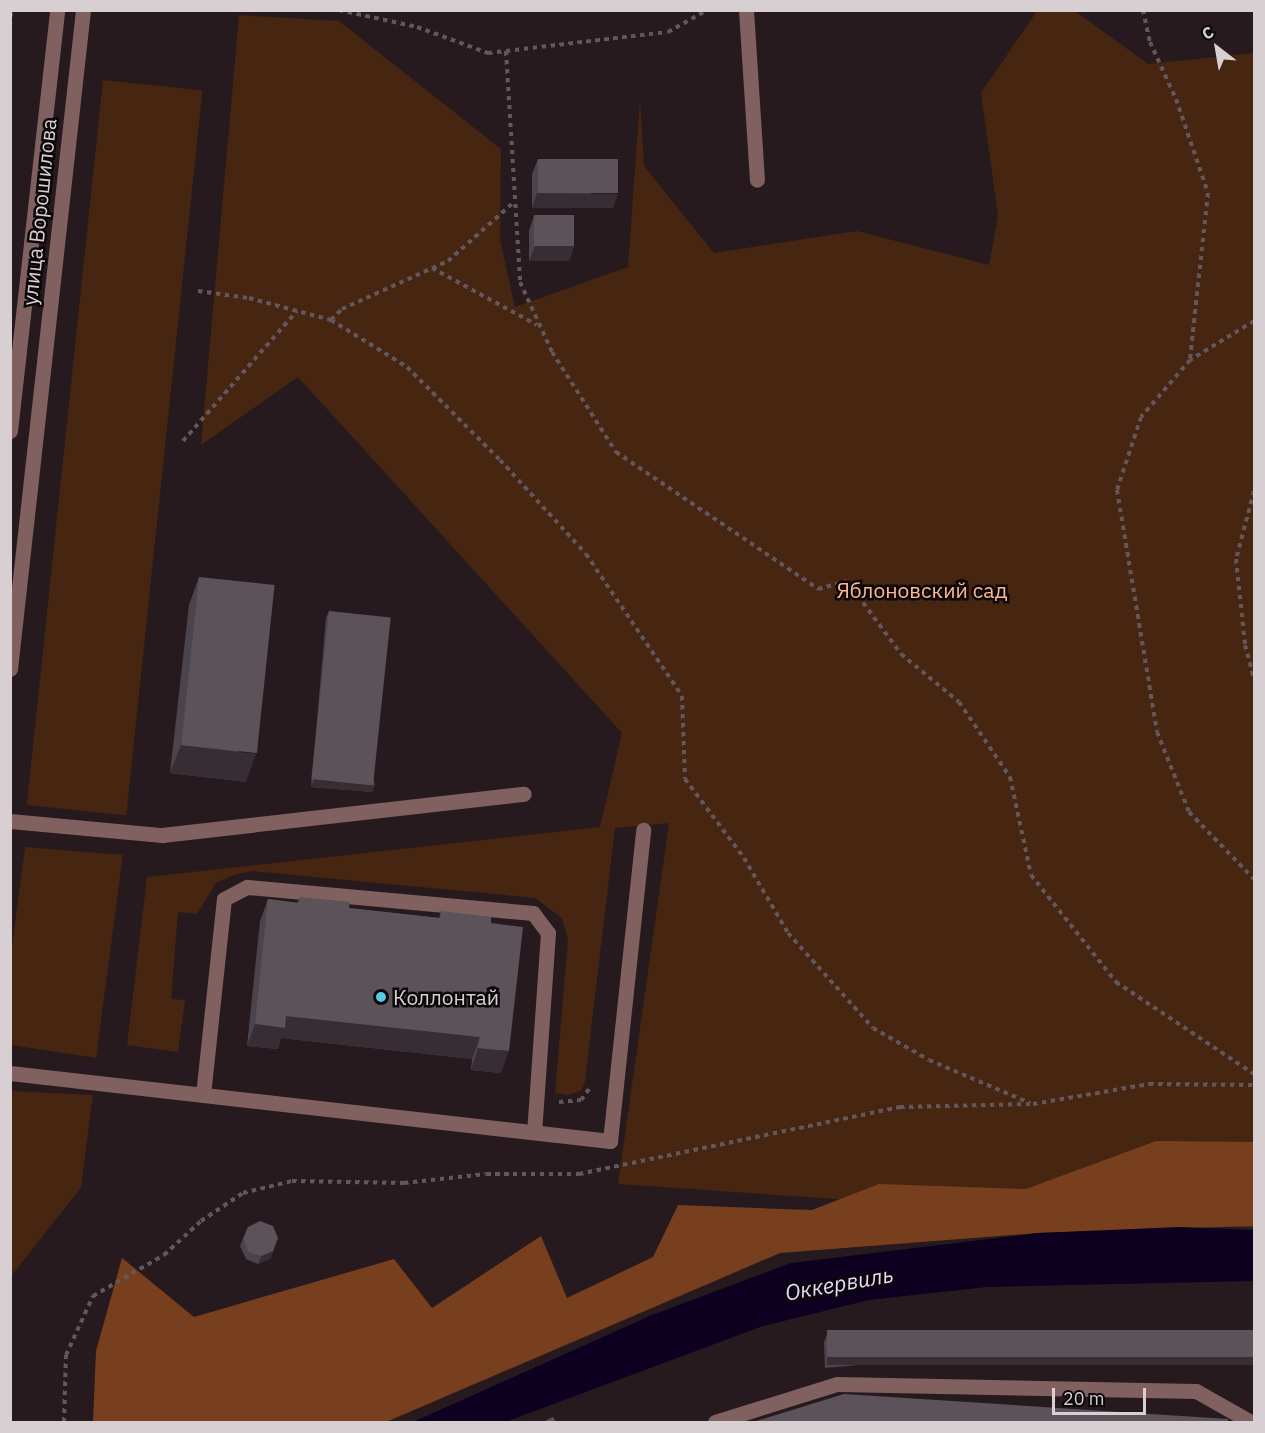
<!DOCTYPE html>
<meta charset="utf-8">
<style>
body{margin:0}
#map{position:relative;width:1265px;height:1433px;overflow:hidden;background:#261a1f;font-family:"IBM Plex Sans",sans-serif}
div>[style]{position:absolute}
.green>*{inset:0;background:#462511;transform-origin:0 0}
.forest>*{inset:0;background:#773f1d}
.water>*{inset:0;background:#0d0020}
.path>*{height:4px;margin-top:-2px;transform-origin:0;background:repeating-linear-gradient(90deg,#62585c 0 4.5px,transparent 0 9px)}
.minor>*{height:15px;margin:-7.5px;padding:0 7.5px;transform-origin:7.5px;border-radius:7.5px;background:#80615f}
.wall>*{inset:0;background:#4c444c}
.shaded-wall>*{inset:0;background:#372d34;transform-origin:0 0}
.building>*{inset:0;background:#5b525a;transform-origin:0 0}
.dots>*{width:16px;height:16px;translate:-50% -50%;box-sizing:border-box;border:3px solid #0b0708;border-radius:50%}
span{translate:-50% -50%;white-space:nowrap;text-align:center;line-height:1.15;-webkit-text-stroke:5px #0b0708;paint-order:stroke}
.street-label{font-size:21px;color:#d7cfd1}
.park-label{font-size:21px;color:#feb891}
.poi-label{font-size:21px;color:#d7cfd1}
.left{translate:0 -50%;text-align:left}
.water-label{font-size:22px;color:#e4d9fc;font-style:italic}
.frame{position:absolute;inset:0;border:12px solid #d7cfd1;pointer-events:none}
.north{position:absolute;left:1187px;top:18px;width:60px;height:60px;-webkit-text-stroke:4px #0b0708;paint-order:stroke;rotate:329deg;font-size:16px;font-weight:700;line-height:24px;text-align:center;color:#d7cfd1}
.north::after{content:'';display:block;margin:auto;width:21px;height:27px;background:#d7cfd1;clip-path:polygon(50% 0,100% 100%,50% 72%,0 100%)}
.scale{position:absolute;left:1052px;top:1388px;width:94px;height:27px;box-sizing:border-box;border:3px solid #d7cfd1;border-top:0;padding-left:8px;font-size:18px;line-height:21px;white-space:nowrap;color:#d7cfd1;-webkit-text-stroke:4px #0b0708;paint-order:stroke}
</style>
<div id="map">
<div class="green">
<div style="clip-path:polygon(1037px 11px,1075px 11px,1148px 64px,1254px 53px,1254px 1228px,618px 1184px,669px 823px,615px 828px,585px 1081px,582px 1090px,569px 1095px,555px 1093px,568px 940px,562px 918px,535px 898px,252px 871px,234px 875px,216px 883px,197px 914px,178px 912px,171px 999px,185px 1000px,178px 1052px,127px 1045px,147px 877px,600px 827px,622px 733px,298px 377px,201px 445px,239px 15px,339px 21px,501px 149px,500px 239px,515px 307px,628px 267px,640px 99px,644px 166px,714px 253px,857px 231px,989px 265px,998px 216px,981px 93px)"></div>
<div style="left:103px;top:80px;width:100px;height:729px;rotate:6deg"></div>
<div style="clip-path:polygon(25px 847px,123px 855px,96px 1058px,11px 1045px,11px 955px)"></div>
<div style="clip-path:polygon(11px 1091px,93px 1095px,81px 1188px,11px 1276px)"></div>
</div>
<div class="forest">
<div style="clip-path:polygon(1156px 1141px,1254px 1142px,1254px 1226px,1038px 1233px,780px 1253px,386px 1422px,93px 1422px,96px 1351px,122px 1258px,194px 1317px,394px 1259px,432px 1308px,541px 1236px,567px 1298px,653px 1257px,678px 1205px,812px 1210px,879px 1184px,1026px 1189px)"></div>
</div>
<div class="water">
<div style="clip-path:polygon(1180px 1227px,1254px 1230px,1254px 1281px,987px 1287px,869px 1300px,763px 1326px,505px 1422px,413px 1422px,652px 1315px,791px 1263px,1038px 1233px)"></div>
</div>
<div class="path">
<div style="left:339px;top:10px;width:80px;rotate:12.3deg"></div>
<div style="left:417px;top:27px;width:76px;rotate:20.1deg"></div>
<div style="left:488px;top:53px;width:181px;rotate:-6.7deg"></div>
<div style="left:668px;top:32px;width:45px;rotate:-29.4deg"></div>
<div style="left:1143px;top:10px;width:33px;rotate:78deg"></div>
<div style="left:1150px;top:42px;width:63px;rotate:65.5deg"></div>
<div style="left:1176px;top:99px;width:99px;rotate:71.2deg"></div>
<div style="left:1208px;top:193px;width:167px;rotate:96.2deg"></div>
<div style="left:10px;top:26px;width:16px;rotate:-86deg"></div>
<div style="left:506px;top:51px;width:231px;rotate:86.5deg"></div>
<div style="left:520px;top:282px;width:77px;rotate:65.4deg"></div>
<div style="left:552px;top:352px;width:119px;rotate:57.4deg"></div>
<div style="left:616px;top:452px;width:244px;rotate:34.1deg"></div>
<div style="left:818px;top:589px;width:30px;rotate:-15deg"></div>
<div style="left:847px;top:581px;width:91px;rotate:53.5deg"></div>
<div style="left:901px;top:654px;width:75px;rotate:39.6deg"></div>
<div style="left:959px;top:702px;width:91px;rotate:55.8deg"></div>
<div style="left:1010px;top:777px;width:100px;rotate:77.9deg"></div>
<div style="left:1031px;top:875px;width:137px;rotate:51.5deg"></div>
<div style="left:1116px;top:982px;width:166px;rotate:33.7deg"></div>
<div style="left:432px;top:268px;width:119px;rotate:28.5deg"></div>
<div style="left:198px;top:291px;width:51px;rotate:7.8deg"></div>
<div style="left:249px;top:298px;width:85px;rotate:15deg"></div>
<div style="left:331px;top:320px;width:89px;rotate:31.7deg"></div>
<div style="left:407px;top:367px;width:132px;rotate:45deg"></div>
<div style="left:500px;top:460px;width:127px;rotate:47.5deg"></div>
<div style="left:586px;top:554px;width:171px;rotate:55.9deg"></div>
<div style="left:682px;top:696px;width:83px;rotate:87.9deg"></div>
<div style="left:685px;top:779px;width:99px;rotate:53.2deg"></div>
<div style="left:744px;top:858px;width:87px;rotate:59.6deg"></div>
<div style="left:788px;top:933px;width:127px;rotate:48.2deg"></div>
<div style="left:873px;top:1028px;width:64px;rotate:29.7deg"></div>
<div style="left:929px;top:1060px;width:110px;rotate:23.1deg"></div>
<div style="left:331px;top:320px;width:16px;rotate:-45deg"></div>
<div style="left:342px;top:309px;width:116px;rotate:-24.4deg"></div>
<div style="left:448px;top:261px;width:90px;rotate:-41.8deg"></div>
<div style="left:1254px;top:321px;width:75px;rotate:148.6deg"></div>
<div style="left:1190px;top:360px;width:75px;rotate:130.7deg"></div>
<div style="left:1141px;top:417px;width:77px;rotate:108.2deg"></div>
<div style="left:1117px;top:490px;width:245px;rotate:80.6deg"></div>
<div style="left:1157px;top:732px;width:86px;rotate:68.2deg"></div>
<div style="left:1189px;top:812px;width:93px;rotate:45.9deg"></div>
<div style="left:183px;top:441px;width:173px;rotate:-48.8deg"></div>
<div style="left:1254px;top:491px;width:70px;rotate:104.8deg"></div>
<div style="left:1236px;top:559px;width:86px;rotate:84deg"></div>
<div style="left:1245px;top:645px;width:34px;rotate:75deg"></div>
<div style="left:559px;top:1102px;width:22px;rotate:-5deg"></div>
<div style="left:581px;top:1100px;width:14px;rotate:-54deg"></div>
<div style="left:64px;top:1422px;width:67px;rotate:-88.3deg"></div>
<div style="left:66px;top:1355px;width:65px;rotate:-65.4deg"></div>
<div style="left:93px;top:1296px;width:82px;rotate:-30deg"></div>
<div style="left:164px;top:1255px;width:50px;rotate:-42.6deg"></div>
<div style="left:201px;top:1221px;width:50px;rotate:-33.7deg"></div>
<div style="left:243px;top:1193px;width:50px;rotate:-13.8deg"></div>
<div style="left:292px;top:1181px;width:112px;rotate:1deg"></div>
<div style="left:404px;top:1183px;width:82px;rotate:-6.3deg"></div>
<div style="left:486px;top:1174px;width:93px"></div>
<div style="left:579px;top:1174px;width:328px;rotate:-11.8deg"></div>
<div style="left:900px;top:1107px;width:133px;rotate:-1.3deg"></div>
<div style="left:1033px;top:1104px;width:118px;rotate:-9.8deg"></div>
<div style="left:1149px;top:1084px;width:105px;rotate:0.5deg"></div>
</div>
<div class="minor">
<div style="left:746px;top:10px;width:170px;rotate:86.3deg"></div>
<div style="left:10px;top:431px;width:424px;rotate:-83.6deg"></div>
<div style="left:10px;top:669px;width:663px;rotate:-83.68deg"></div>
<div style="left:10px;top:821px;width:153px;rotate:5.3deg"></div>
<div style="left:162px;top:835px;width:364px;rotate:-6.5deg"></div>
<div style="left:10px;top:1073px;width:604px;rotate:6.47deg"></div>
<div style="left:610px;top:1141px;width:313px;rotate:-83.9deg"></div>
<div style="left:203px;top:1095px;width:197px;rotate:-83.9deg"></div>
<div style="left:224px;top:899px;width:26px;rotate:-28deg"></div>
<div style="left:247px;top:887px;width:287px;rotate:5.2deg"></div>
<div style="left:533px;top:913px;width:25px;rotate:53deg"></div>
<div style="left:548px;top:933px;width:199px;rotate:94deg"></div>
<div style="left:715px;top:1422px;width:128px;rotate:-17.3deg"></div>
<div style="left:837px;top:1384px;width:359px;rotate:1.1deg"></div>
<div style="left:1196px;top:1391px;width:63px;rotate:29.4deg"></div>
</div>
<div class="wall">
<div style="clip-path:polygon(538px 159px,613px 208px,532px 208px,532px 174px)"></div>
<div style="clip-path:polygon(534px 216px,574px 246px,569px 261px,529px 261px,529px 231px)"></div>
<div style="clip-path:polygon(199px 577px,246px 782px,170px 773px,189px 605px)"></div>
<div style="clip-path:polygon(329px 611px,375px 785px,372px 792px,311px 787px,326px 618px)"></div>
<div style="clip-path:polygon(300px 897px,349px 908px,439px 918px,441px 911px,491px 923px,501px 1073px,471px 1070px,472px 1059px,281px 1038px,278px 1049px,247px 1046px,260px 921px,268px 899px,297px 903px)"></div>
<div style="clip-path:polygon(248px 1227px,271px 1258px,258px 1264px,246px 1259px,240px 1246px)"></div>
<div style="clip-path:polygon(1254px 1330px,825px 1368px,824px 1342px,827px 1335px)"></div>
</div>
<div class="shaded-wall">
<div style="clip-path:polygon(537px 193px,618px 194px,613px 208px,532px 208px)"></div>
<div style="clip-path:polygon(535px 246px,574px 246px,569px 261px,529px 261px)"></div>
<div style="clip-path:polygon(181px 745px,256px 754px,246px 782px,170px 773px)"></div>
<div style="clip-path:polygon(314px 779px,375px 785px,372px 792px,311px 787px)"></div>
<div style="clip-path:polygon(286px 1016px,480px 1037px,472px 1059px,281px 1038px,278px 1049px,247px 1046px,255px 1024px)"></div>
<div style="clip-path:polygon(478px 1048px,509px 1051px,501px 1073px,471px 1070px)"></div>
<div style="clip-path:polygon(278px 1238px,271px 1258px,258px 1264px,261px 1256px)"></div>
<div style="left:1254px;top:1357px;width:8px;height:427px;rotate:90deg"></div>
</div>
<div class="building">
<div style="left:538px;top:159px;width:80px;height:34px"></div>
<div style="left:574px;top:215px;width:31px;height:40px;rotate:90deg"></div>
<div style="left:199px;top:577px;width:76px;height:169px;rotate:6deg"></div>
<div style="left:329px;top:611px;width:62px;height:169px;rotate:6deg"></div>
<div style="clip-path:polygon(300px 897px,350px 902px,349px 908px,440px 918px,441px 911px,491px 917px,491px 923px,523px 927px,509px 1051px,478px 1048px,480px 1037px,286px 1016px,285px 1028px,255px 1024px,268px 899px,299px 903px)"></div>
<div style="clip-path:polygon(260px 1221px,273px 1226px,278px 1238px,273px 1251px,261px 1256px,248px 1252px,243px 1239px,248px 1227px)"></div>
<div style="left:1254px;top:1330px;width:27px;height:427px;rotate:90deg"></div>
<div style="clip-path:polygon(844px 1394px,1228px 1419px,1228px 1422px,753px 1422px)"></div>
<div style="clip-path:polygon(553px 1417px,556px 1422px,543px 1422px)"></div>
</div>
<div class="dots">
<div style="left:381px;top:997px;background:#59c8e4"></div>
</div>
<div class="street-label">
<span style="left:39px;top:212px;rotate:-84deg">улица Ворошилова</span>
</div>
<div class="park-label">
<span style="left:922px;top:590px">Яблоновский сад</span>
</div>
<div class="poi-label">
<span class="left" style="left:393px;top:997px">Коллонтай</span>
</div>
<div class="water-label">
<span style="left:839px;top:1283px;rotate:-10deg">Оккервиль</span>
</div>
<div class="frame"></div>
<div class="north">С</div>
<div class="scale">20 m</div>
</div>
